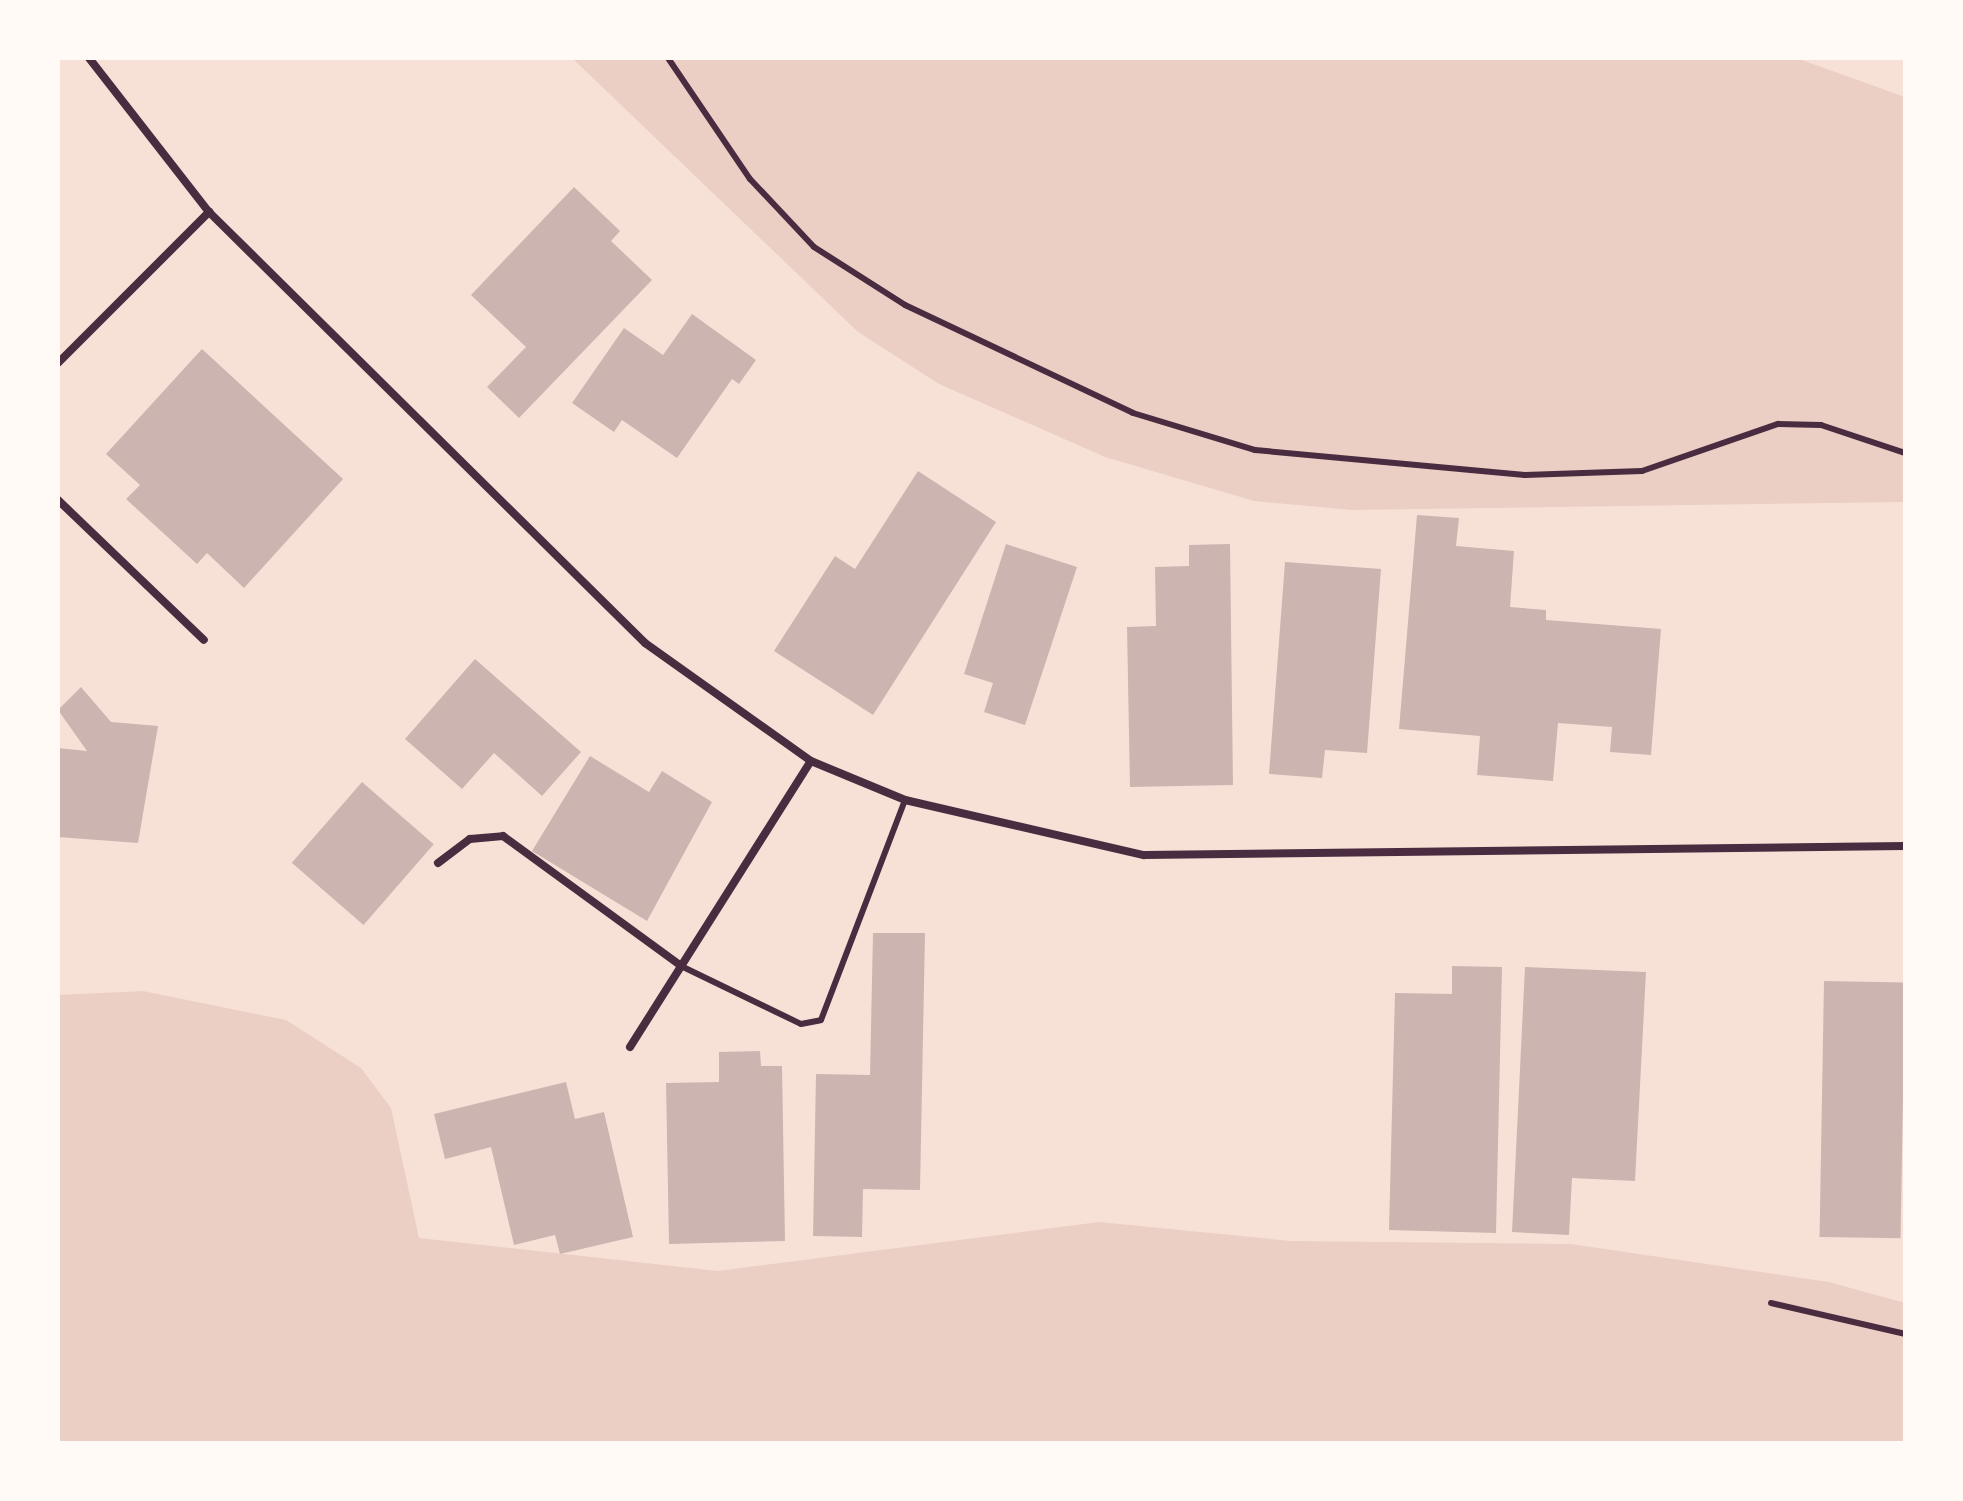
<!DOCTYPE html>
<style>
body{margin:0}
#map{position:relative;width:1963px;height:1501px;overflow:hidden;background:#f7e1d7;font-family:"Space Grotesk",sans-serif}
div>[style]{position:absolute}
.green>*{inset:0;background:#ebcfc5}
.building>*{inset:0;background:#ccb4b1;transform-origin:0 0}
.service>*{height:6px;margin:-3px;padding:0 3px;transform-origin:3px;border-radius:3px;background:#4a2c40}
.minor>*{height:8px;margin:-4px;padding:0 4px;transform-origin:4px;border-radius:4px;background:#4a2c40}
span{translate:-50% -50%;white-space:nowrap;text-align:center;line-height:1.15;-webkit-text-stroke:8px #fffaf5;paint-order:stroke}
.frame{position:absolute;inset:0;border:60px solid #fffaf5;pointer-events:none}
</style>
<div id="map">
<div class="green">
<div style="clip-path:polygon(572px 58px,1796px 58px,1905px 97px,1905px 502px,1351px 510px,1254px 501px,1105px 457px,939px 384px,858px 332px)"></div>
<div style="clip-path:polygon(143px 991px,286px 1020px,361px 1068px,391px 1108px,419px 1238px,718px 1271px,1099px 1222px,1291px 1241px,1571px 1244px,1829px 1282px,1905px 1303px,1905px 1443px,58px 1443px,58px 995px)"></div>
</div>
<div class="building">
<div style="clip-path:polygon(574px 187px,620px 231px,611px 241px,652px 280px,519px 418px,487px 387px,526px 347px,471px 295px)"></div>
<div style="clip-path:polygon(692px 314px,756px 360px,739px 384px,732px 379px,677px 458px,622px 420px,614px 432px,572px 403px,624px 328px,663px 355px)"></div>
<div style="clip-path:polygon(202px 349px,343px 479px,244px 588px,207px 553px,197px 564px,126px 499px,140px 485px,106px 454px)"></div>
<div style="clip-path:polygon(918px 471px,996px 522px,873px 715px,774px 651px,835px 556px,855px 569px)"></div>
<div style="clip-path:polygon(1417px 515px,1459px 518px,1456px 546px,1514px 551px,1510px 607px,1546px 610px,1546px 620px,1661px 629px,1651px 755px,1610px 752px,1612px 727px,1558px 723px,1553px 781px,1477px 775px,1480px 736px,1399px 729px)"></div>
<div style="clip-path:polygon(1006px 544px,1077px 567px,1025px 725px,984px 712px,993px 683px,964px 674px)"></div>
<div style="clip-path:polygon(1230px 544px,1233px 785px,1130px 787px,1127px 627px,1156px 626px,1155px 567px,1189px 566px,1189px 545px)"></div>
<div style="clip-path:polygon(1285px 562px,1381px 569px,1367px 753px,1325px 750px,1322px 778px,1269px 774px)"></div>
<div style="clip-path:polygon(475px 659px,581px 752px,542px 796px,494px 753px,462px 789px,405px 739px)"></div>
<div style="clip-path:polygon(81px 687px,111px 722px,158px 726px,138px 843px,58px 837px,58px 748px,87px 751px,58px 710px)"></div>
<div style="clip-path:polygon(590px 756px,649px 792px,662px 771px,712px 802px,647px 921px,532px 851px)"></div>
<div style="left:362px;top:782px;width:95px;height:107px;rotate:41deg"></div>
<div style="clip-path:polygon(873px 933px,925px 933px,920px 1190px,863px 1189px,862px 1237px,813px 1236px,816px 1074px,870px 1075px)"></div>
<div style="clip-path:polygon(1452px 966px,1502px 967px,1496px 1233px,1389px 1230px,1395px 993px,1452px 994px)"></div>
<div style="clip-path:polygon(1525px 967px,1646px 972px,1635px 1181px,1572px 1178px,1569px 1235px,1512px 1232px)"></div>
<div style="left:1824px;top:981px;width:81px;height:256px;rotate:1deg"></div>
<div style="clip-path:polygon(760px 1051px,761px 1066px,782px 1066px,785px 1241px,669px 1244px,666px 1083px,719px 1082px,719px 1052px)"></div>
<div style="clip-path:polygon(566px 1082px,575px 1119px,604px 1112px,633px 1237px,560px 1254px,555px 1235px,514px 1245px,491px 1147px,445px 1159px,434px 1114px)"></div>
</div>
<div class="service">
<div style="left:668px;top:58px;width:146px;rotate:55.9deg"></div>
<div style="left:750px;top:179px;width:93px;rotate:46.7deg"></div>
<div style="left:814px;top:247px;width:108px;rotate:32.5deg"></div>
<div style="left:905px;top:305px;width:252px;rotate:25.3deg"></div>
<div style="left:1133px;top:413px;width:127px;rotate:16.9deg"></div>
<div style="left:1255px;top:450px;width:271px;rotate:5.3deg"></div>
<div style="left:1525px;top:475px;width:117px;rotate:-2deg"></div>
<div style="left:1642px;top:471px;width:144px;rotate:-19.1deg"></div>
<div style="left:1778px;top:424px;width:43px;rotate:1.3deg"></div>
<div style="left:1821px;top:425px;width:89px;rotate:18.4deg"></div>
<div style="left:681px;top:966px;width:133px;rotate:25.8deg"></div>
<div style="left:801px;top:1024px;width:20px;rotate:-11deg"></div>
<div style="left:821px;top:1020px;width:235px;rotate:-69.1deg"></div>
<div style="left:1771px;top:1303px;width:138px;rotate:13deg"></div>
</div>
<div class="minor">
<div style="left:89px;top:58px;width:195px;rotate:52.1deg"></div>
<div style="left:209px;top:212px;width:613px;rotate:44.67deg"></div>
<div style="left:645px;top:643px;width:204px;rotate:35.4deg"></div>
<div style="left:811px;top:761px;width:102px;rotate:22.5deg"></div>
<div style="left:905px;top:800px;width:245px;rotate:13deg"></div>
<div style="left:1144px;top:855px;width:761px;rotate:-0.68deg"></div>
<div style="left:58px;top:363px;width:214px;rotate:-45deg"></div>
<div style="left:58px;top:500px;width:202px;rotate:43.8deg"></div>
<div style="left:438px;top:863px;width:40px;rotate:-37deg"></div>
<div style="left:470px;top:839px;width:33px;rotate:-5deg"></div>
<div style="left:503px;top:836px;width:220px;rotate:36.1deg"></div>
<div style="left:630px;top:1047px;width:338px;rotate:-57.7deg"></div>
</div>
<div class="frame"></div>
</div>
